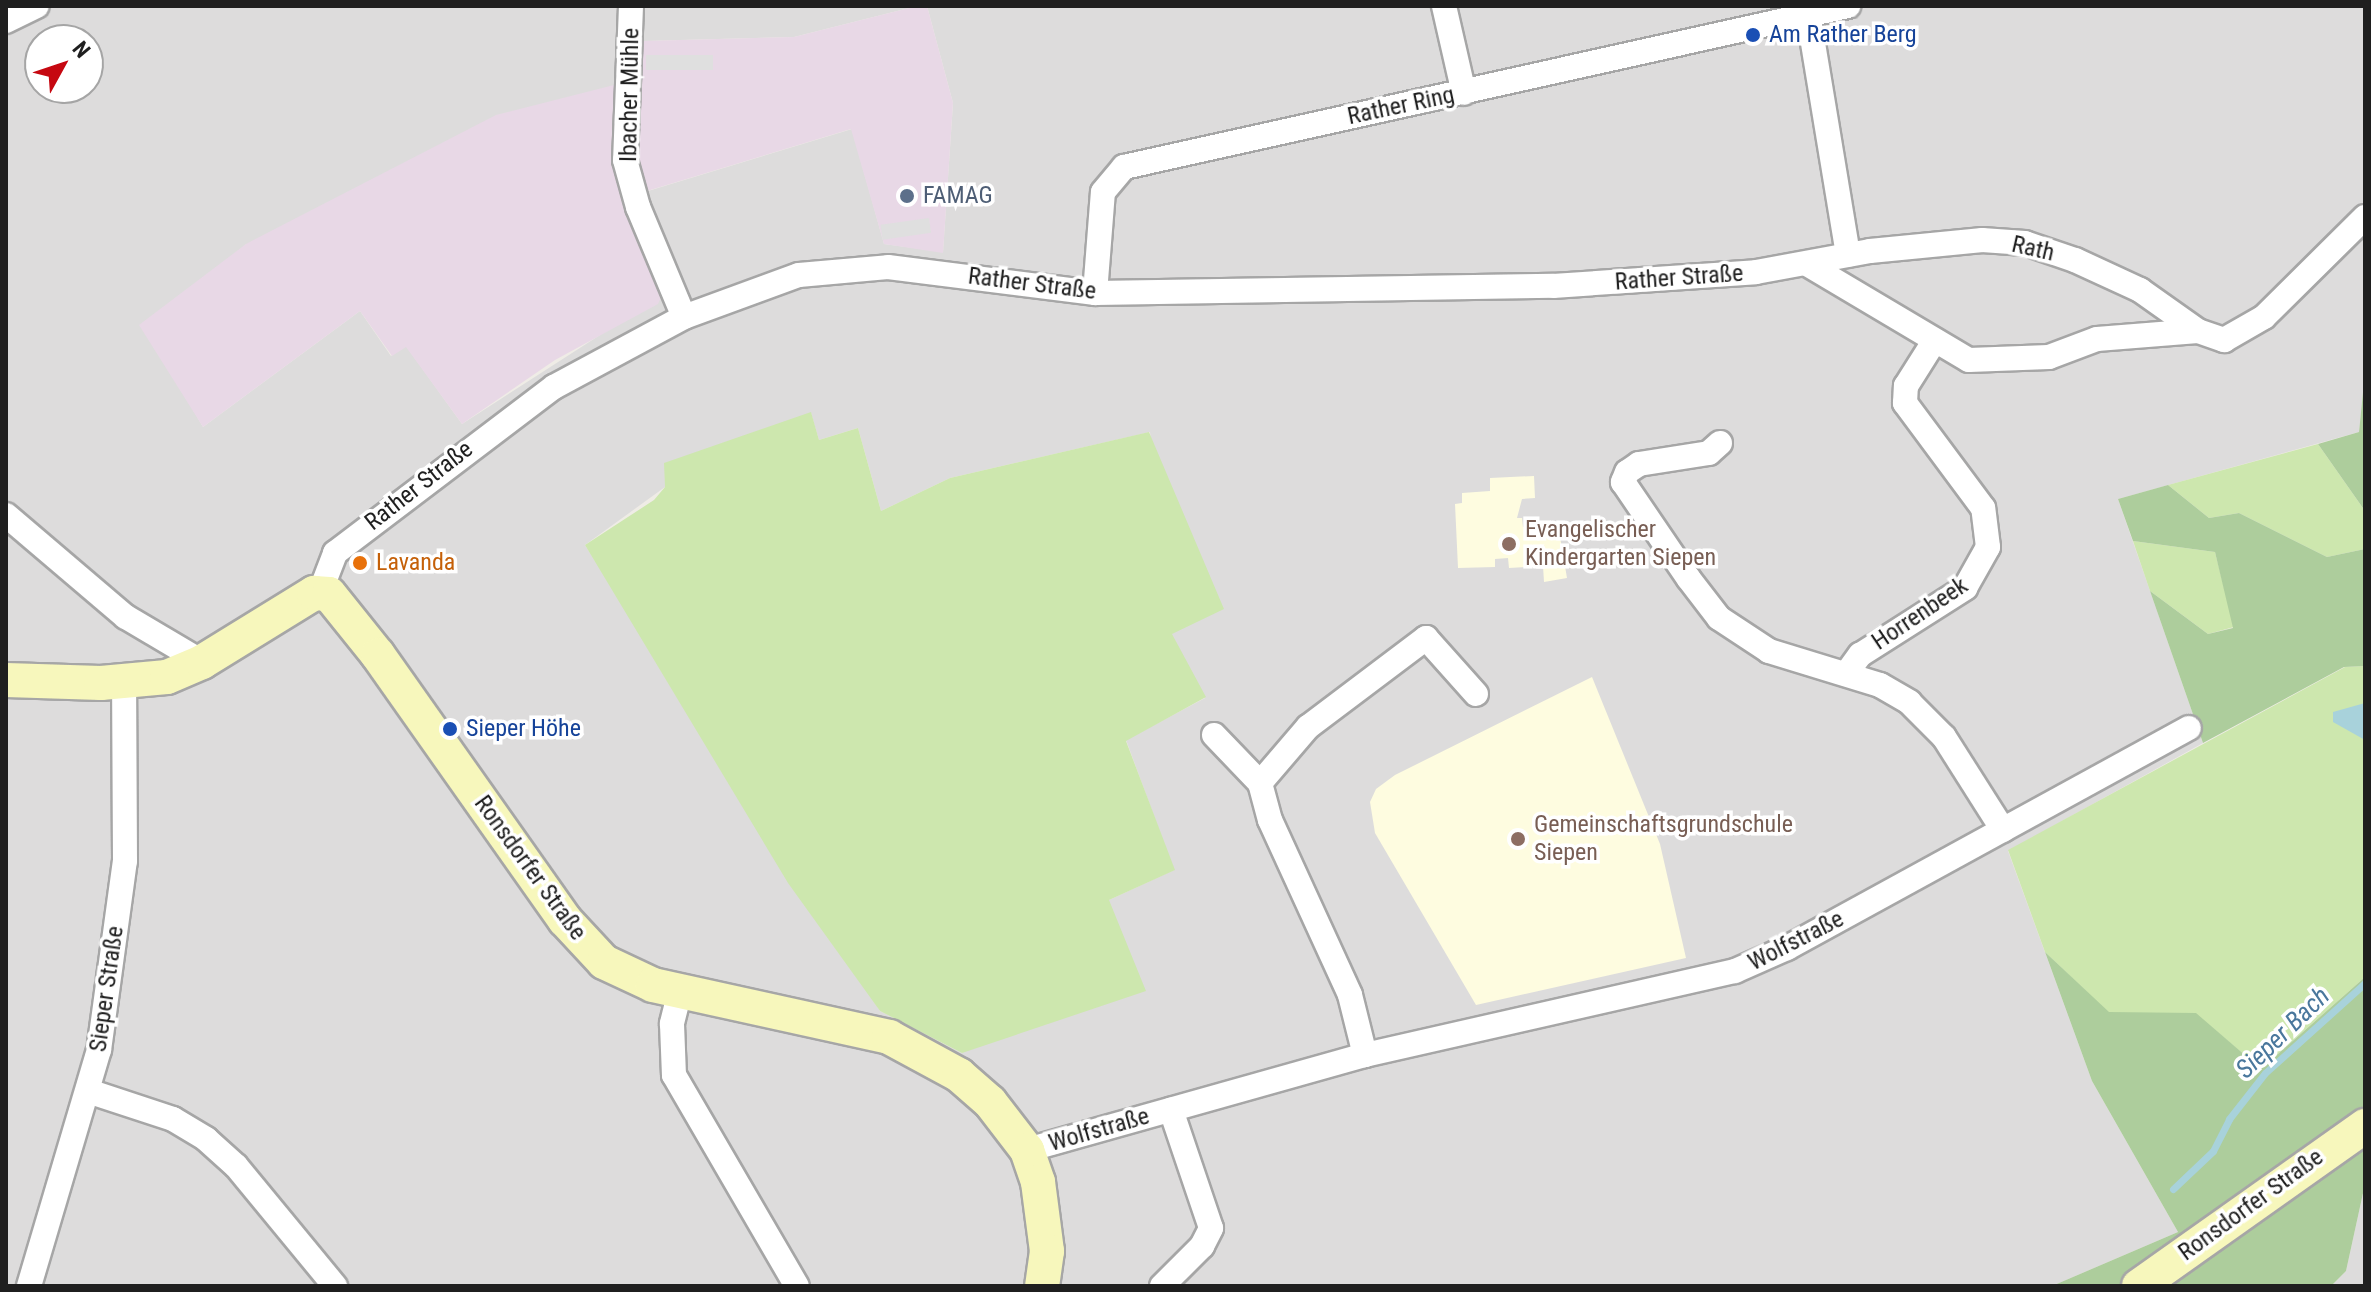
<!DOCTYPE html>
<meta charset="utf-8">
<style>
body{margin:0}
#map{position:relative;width:2371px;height:1292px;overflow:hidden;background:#efece6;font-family:"Roboto Condensed",sans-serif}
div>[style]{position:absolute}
.residential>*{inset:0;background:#dddcdc}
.industrial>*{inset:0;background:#e8d8e6}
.education>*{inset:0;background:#fefce0}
.grass>*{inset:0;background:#cde7ae}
.forest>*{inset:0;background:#adcd9c}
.parking>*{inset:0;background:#dfdfdf;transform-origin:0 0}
.water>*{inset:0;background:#a8d2db}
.stream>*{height:7px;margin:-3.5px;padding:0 3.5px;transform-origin:3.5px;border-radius:3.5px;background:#a8d2db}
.roads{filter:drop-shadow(2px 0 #a6a6a6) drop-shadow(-2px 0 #a6a6a6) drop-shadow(0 2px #a6a6a6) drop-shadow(0 -2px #a6a6a6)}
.minor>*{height:24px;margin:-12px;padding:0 12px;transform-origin:12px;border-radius:12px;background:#fff}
.secondary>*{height:34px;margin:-17px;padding:0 17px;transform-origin:17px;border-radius:17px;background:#f7f7bc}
.dots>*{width:22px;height:22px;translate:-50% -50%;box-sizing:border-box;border:4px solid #fff;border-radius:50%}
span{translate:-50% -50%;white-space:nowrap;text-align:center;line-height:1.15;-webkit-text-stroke:7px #fff;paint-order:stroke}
.transit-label{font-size:24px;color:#164399}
.left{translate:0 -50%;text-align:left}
.street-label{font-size:24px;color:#1f1f1f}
.service-label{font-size:24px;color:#4e5e75}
.education-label{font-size:24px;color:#785e54}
.food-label{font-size:24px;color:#c56008}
.water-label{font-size:26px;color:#49779c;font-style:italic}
.frame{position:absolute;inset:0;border:8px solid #1f1f1f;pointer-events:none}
.north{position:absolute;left:24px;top:24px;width:80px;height:80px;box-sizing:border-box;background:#fff;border:2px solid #a5a5a5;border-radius:50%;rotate:50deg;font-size:22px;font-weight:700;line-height:32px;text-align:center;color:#1f1f1f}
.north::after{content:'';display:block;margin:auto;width:28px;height:36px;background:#c60811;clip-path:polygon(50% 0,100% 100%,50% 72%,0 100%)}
</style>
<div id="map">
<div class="residential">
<div style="clip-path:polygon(evenodd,6px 6px,917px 6px,794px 37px,644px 41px,642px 175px,648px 191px,852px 129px,884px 244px,943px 252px,953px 103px,927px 6px,2365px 6px,2365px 372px,2359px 432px,2118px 499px,2203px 743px,2008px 851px,2092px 1081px,2178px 1232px,2052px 1286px,6px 1286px,6px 6px,40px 40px,88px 40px,88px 88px,40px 88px,40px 40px,6px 6px,246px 244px,600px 335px,462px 424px,406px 346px,391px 356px,360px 311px,203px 427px,176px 381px,246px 244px,6px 6px,811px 413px,819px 440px,858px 428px,881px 511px,950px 478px,1150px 432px,1171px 634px,1205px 698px,1126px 740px,1174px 870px,1109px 900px,962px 1053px,880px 1011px,585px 545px,665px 487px,811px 413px)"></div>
<div style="clip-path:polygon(2365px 1184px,2365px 1286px,2331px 1286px,2346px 1271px)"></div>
</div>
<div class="industrial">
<div style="clip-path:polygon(917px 6px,927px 6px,953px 103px,943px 253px,884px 244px,851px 129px,647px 191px,639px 157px,643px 41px,794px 37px)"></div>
<div style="clip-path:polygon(618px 84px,625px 200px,662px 295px,658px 304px,555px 360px,462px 424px,406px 347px,392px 356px,360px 311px,203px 427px,139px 325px,246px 244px,496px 115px)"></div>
</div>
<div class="education">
<div style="clip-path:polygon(1534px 476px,1535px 498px,1522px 499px,1517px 518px,1522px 518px,1523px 527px,1536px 529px,1558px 525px,1567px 578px,1544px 582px,1543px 566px,1509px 568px,1508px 558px,1495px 559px,1495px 567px,1458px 568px,1455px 504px,1462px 503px,1462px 493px,1490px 491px,1490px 478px)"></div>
<div style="clip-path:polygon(1592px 677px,1660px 844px,1686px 958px,1476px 1005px,1375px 833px,1370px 802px,1376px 789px,1395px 775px)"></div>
</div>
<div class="grass">
<div style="clip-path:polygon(811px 412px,819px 440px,858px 428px,881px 511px,950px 478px,1149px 432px,1224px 609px,1172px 634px,1206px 697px,1126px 741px,1175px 870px,1109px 900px,1146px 991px,962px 1053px,880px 1011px,788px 883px,585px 545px,654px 500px,665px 487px,664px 463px)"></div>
<div style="clip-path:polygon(2318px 444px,2365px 511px,2365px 549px,2327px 557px,2239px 513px,2209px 518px,2168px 485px)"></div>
<div style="clip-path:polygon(2133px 541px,2215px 552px,2234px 627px,2208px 634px,2150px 591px)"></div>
<div style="clip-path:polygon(2365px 666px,2365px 977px,2261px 1069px,2196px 1014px,2109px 1013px,2045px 952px,2008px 850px,2345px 667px)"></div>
</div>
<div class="forest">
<div style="clip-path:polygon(2365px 372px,2365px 511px,2318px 444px,2359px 432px)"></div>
<div style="clip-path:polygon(2168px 485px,2209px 518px,2239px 513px,2327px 557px,2365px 549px,2365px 666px,2344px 667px,2203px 743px,2150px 591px,2208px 634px,2233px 628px,2215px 552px,2133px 541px,2118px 499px)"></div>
<div style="clip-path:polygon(2045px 952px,2109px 1012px,2196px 1013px,2261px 1069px,2365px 977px,2365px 1184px,2346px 1271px,2331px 1286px,2052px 1286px,2178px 1232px,2092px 1081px)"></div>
</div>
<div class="parking">
<div style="left:713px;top:55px;width:15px;height:67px;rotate:90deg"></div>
<div style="left:929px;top:218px;width:15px;height:49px;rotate:82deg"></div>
</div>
<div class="water">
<div style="clip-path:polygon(2365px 703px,2365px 740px,2333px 722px,2333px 712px)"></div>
</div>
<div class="stream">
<div style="left:2173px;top:1189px;width:55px;rotate:-43.5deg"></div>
<div style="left:2213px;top:1151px;width:36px;rotate:-63deg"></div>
<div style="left:2229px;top:1119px;width:58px;rotate:-52deg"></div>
<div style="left:2265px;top:1073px;width:135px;rotate:-42deg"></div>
</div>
<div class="roads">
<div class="minor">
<div style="left:631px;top:6px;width:154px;rotate:92.2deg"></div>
<div style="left:625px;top:160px;width:49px;rotate:74.5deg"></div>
<div style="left:638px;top:207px;width:119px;rotate:67.3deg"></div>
<div style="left:1444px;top:6px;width:89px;rotate:77.1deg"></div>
<div style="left:1808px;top:13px;width:245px;rotate:80.6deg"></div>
<div style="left:6px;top:21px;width:34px;rotate:-26deg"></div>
<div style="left:1807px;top:264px;width:188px;rotate:30.7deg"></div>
<div style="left:1969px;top:360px;width:80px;rotate:-2.1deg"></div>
<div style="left:2049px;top:357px;width:51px;rotate:-20.6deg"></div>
<div style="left:2097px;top:339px;width:101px;rotate:-4.5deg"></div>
<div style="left:1095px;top:293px;width:101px;rotate:-85.5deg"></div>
<div style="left:1103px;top:192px;width:33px;rotate:-50deg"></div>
<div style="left:1124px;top:167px;width:742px;rotate:-12.54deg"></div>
<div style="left:1720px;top:443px;width:15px;rotate:138deg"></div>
<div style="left:1709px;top:453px;width:71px;rotate:171.1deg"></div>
<div style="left:1639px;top:464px;width:14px;rotate:146deg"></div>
<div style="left:1627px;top:472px;width:11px;rotate:112deg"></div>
<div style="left:1623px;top:482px;width:117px;rotate:55.8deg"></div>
<div style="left:1689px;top:579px;width:49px;rotate:52.4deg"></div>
<div style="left:1719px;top:618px;width:60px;rotate:33.4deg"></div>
<div style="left:1769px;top:651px;width:116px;rotate:17deg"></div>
<div style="left:1880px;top:685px;width:34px;rotate:30deg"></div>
<div style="left:1909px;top:702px;width:49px;rotate:45deg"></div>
<div style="left:1944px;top:737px;width:110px;rotate:57.6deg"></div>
<div style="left:6px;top:515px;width:157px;rotate:40.4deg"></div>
<div style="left:126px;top:617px;width:88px;rotate:30.6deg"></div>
<div style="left:321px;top:590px;width:40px;rotate:-69deg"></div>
<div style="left:335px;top:553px;width:275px;rotate:-37.2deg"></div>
<div style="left:554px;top:387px;width:148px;rotate:-28.3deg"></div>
<div style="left:684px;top:317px;width:122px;rotate:-20.1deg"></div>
<div style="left:799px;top:275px;width:89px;rotate:-5.1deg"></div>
<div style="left:888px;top:267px;width:209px;rotate:7.2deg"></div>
<div style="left:1095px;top:293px;width:458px;rotate:-0.9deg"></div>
<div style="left:1553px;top:286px;width:203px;rotate:-3.9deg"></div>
<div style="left:1756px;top:272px;width:116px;rotate:-10.4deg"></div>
<div style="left:1870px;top:251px;width:113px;rotate:-5.6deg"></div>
<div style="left:1982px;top:240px;width:43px;rotate:4deg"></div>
<div style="left:2025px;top:243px;width:53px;rotate:18.8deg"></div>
<div style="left:2075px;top:260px;width:72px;rotate:24.8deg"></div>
<div style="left:2140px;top:290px;width:71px;rotate:35.3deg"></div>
<div style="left:2198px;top:331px;width:28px;rotate:19deg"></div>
<div style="left:2224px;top:340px;width:46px;rotate:-29.9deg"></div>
<div style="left:2264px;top:317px;width:142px;rotate:-44.7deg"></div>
<div style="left:1846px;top:674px;width:24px;rotate:-54deg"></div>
<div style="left:1860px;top:655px;width:125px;rotate:-32.5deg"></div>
<div style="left:1965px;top:588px;width:47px;rotate:-60.7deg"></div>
<div style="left:1988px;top:547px;width:39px;rotate:-97deg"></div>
<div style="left:1983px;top:508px;width:131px;rotate:-126.6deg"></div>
<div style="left:1905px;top:403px;width:17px;rotate:-87deg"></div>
<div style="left:1906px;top:386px;width:54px;rotate:-57.8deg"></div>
<div style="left:1214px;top:735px;width:66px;rotate:46.2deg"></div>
<div style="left:1260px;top:783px;width:38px;rotate:75deg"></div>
<div style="left:1270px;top:820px;width:192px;rotate:65.4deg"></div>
<div style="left:1350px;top:995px;width:62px;rotate:76deg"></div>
<div style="left:1260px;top:783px;width:74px;rotate:-49.4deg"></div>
<div style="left:1308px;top:727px;width:148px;rotate:-37deg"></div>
<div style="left:1426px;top:638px;width:75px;rotate:48.2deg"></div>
<div style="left:680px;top:991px;width:34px;rotate:104deg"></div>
<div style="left:672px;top:1024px;width:51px;rotate:87.8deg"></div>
<div style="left:674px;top:1075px;width:244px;rotate:59.8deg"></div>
<div style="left:91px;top:1092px;width:86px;rotate:18.2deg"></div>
<div style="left:173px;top:1119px;width:39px;rotate:31deg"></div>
<div style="left:206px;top:1139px;width:40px;rotate:42deg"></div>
<div style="left:236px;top:1166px;width:156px;rotate:50.5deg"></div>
<div style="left:1027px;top:1150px;width:351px;rotate:-15.7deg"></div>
<div style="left:1365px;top:1055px;width:379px;rotate:-12.8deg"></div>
<div style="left:1735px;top:971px;width:57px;rotate:-23.9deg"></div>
<div style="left:1787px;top:948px;width:458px;rotate:-28.7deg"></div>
<div style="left:29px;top:1286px;width:246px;rotate:-73.5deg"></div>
<div style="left:99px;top:1050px;width:191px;rotate:-82.2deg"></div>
<div style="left:125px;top:861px;width:179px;rotate:-90.3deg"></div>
<div style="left:1162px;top:1286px;width:57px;rotate:-45deg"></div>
<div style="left:1202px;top:1246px;width:20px;rotate:-63deg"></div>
<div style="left:1211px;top:1228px;width:125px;rotate:-108.7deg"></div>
</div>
<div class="secondary">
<div style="left:6px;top:680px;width:95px;rotate:1.8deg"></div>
<div style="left:101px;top:683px;width:66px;rotate:-5.2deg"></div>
<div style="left:167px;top:677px;width:38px;rotate:-23deg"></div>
<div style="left:202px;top:662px;width:132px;rotate:-31.6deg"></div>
<div style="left:314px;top:593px;width:15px;rotate:4deg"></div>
<div style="left:329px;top:594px;width:78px;rotate:51.2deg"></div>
<div style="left:378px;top:655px;width:324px;rotate:54.8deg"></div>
<div style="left:565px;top:920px;width:57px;rotate:47.1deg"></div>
<div style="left:604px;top:962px;width:54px;rotate:25.1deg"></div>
<div style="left:653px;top:985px;width:242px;rotate:12.4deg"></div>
<div style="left:889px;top:1037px;width:80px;rotate:28.5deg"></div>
<div style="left:959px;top:1075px;width:41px;rotate:41.1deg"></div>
<div style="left:990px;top:1102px;width:61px;rotate:52.4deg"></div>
<div style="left:1027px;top:1150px;width:34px;rotate:71deg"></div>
<div style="left:1038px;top:1182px;width:70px;rotate:82.6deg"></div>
<div style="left:1047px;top:1251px;width:35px;rotate:98deg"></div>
<div style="left:2139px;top:1286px;width:277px;rotate:-35.3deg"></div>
</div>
</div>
<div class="dots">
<div style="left:1753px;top:35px;background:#1a4fb4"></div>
<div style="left:907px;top:196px;background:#5c6f8a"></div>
<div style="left:1509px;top:544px;background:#8d6e63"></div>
<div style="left:360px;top:563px;background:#e8710a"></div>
<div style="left:450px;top:729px;background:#1a4fb4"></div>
<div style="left:1518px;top:839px;background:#8d6e63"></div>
</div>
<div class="transit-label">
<span class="left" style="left:1769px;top:35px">Am Rather Berg</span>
<span class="left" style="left:466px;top:729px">Sieper Höhe</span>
</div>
<div class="street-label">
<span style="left:630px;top:95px;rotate:-89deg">Ibacher Mühle</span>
<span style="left:1401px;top:106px;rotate:-12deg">Rather Ring</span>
<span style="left:2033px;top:249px;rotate:13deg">Rath</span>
<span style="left:1679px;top:278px;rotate:-4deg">Rather Straße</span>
<span style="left:1032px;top:284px;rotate:7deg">Rather Straße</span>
<span style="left:419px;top:486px;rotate:-38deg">Rather Straße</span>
<span style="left:1920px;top:614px;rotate:-34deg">Horrenbeek</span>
<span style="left:530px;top:868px;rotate:54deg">Ronsdorfer Straße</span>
<span style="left:1796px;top:941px;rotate:-27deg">Wolfstraße</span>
<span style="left:107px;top:989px;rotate:-82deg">Sieper Straße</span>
<span style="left:1099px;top:1130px;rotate:-16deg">Wolfstraße</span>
<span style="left:2251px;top:1205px;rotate:-36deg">Ronsdorfer Straße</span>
</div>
<div class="service-label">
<span class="left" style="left:923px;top:196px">FAMAG</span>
</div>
<div class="education-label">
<span class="left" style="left:1525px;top:544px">Evangelischer<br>Kindergarten Siepen</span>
<span class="left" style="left:1534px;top:839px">Gemeinschaftsgrundschule<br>Siepen</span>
</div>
<div class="food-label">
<span class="left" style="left:376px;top:563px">Lavanda</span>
</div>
<div class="water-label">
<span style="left:2283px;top:1033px;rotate:-44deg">Sieper Bach</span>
</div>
<div class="frame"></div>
<div class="north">N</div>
</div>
